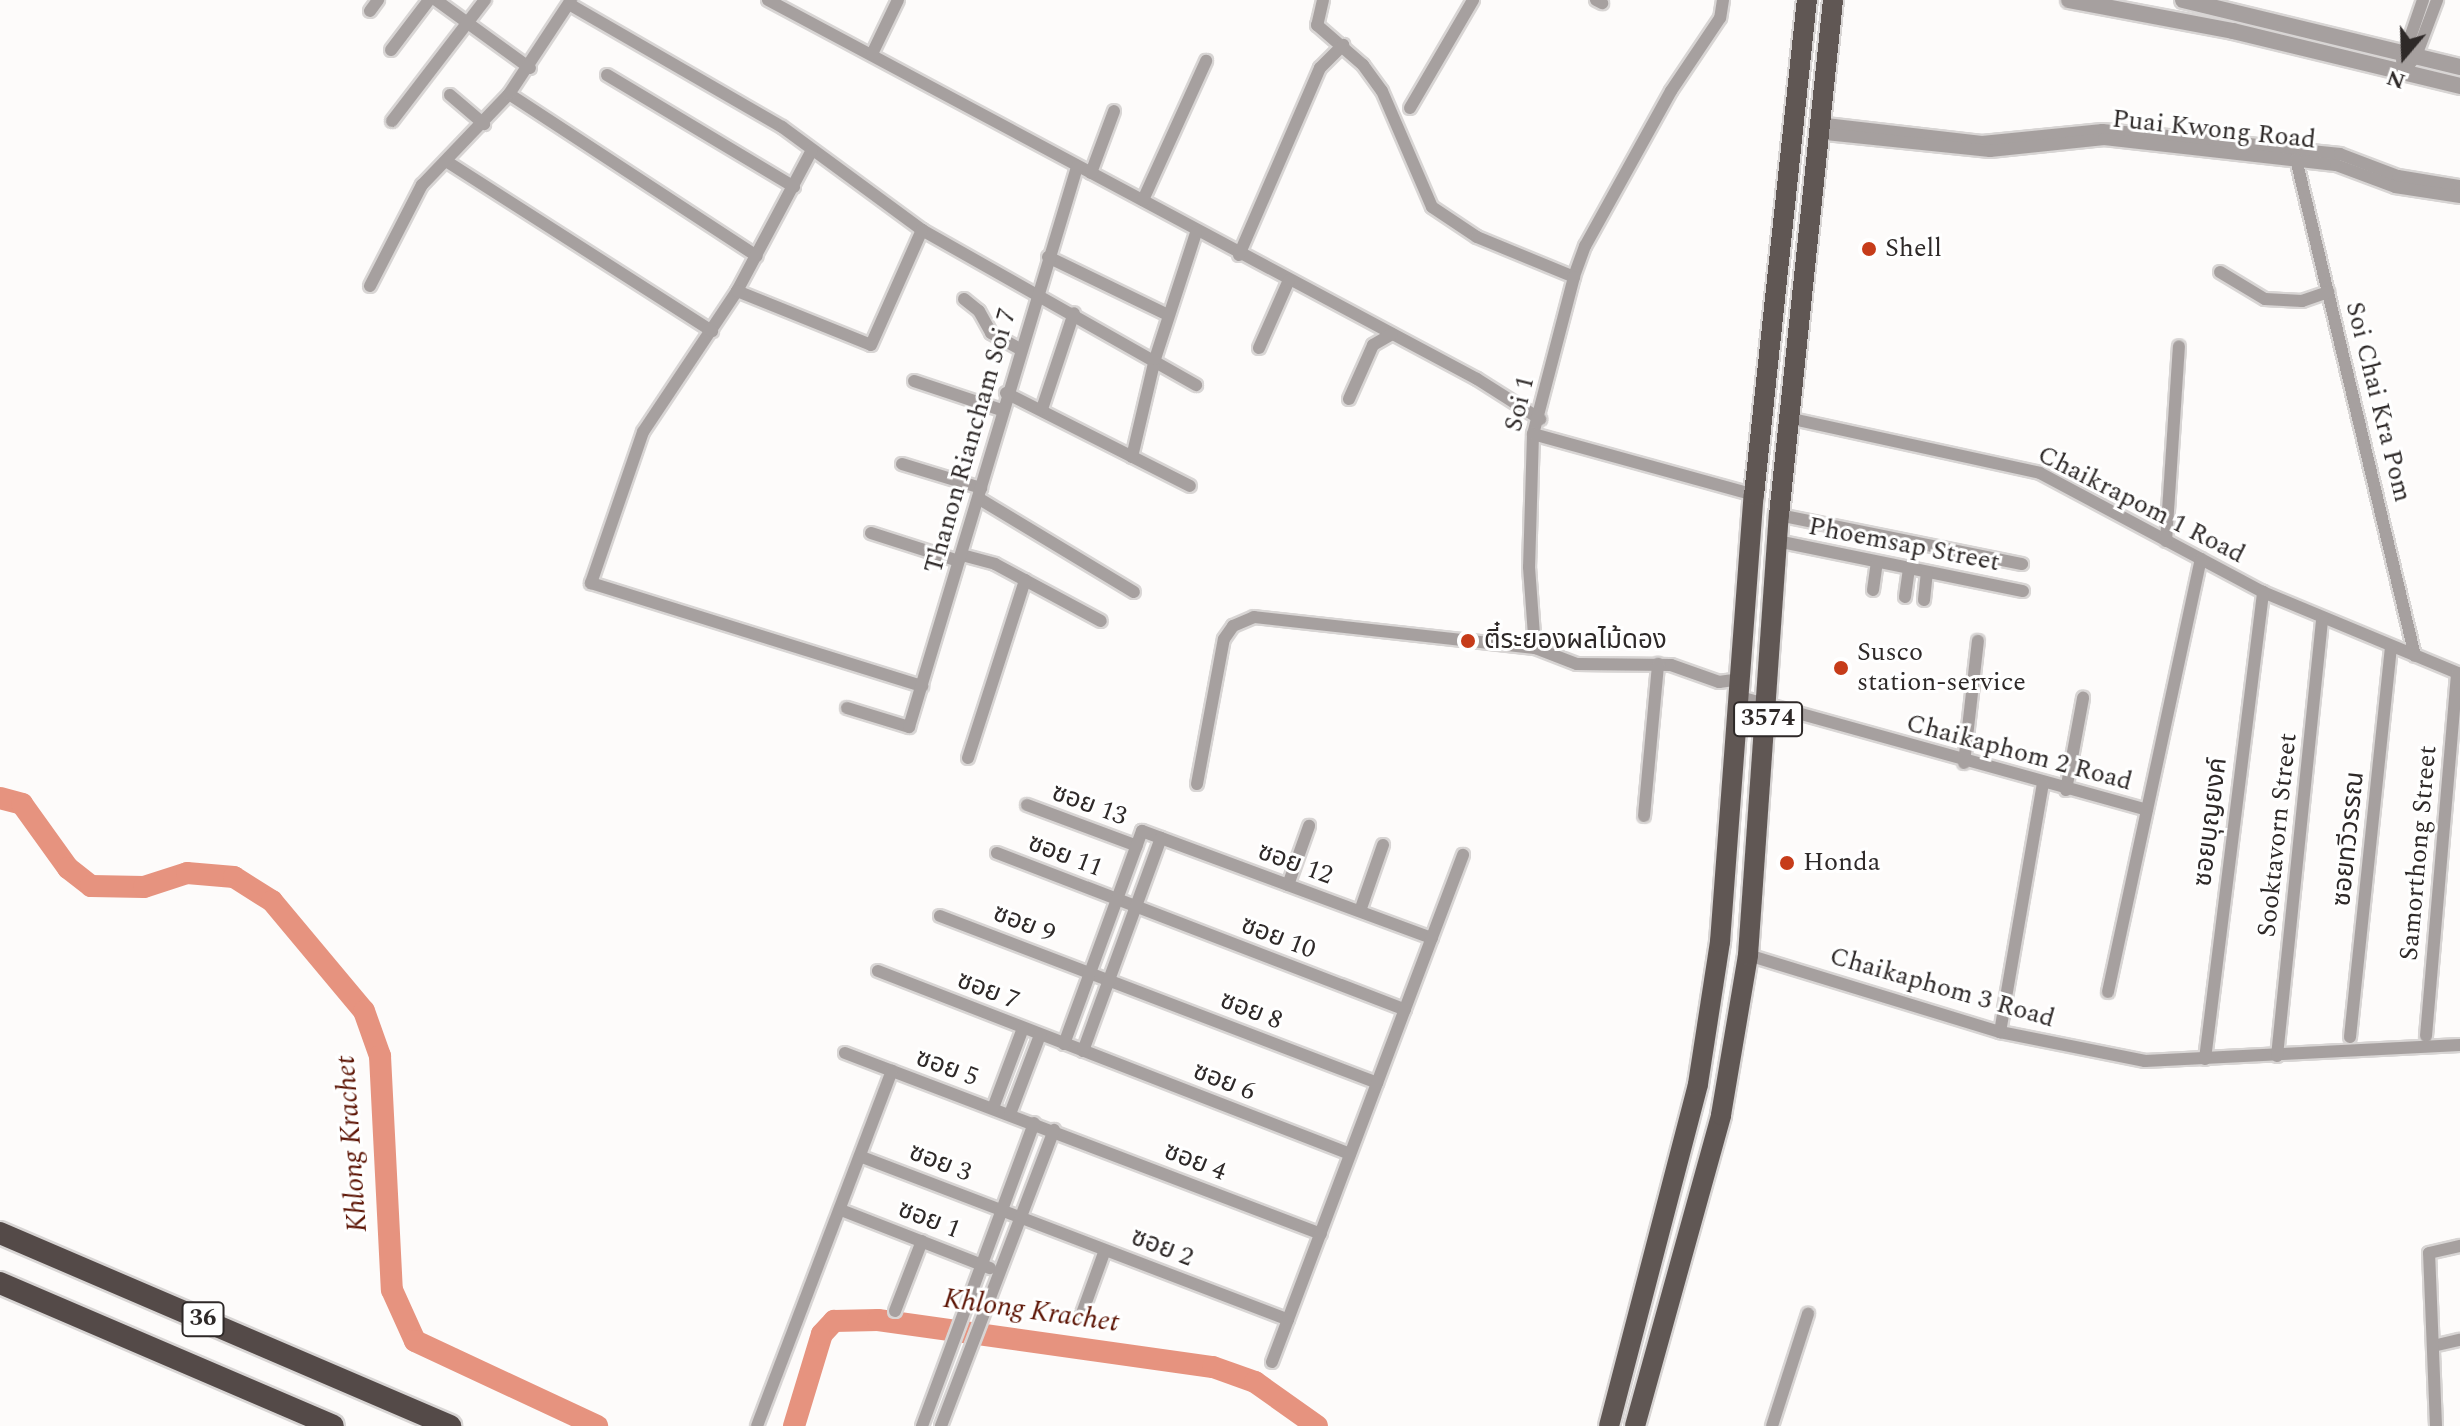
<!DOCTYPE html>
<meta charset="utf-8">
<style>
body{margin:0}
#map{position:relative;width:2460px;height:1426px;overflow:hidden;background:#fdfbfa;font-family:Spectral,"Noto Sans Thai",serif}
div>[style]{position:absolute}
.river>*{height:22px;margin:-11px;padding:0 11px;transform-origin:11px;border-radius:11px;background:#e6937f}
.roads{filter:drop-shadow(2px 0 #d8d5d4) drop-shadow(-2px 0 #d8d5d4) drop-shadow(0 2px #d8d5d4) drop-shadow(0 -2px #d8d5d4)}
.minor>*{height:12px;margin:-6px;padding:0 6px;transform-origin:6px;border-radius:6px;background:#a6a09f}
.tertiary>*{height:16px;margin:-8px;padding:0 8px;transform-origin:8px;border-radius:8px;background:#a6a09f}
.primary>*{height:20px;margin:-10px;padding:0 10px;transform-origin:10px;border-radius:10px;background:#605754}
.trunk>*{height:22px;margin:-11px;padding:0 11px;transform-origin:11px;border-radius:11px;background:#544a48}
.dots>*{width:22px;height:22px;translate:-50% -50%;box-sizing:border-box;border:4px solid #fff;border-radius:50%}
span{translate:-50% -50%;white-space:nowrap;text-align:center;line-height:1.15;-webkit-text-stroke:6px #fff;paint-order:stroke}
.shield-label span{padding:2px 6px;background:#fff;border:2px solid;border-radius:6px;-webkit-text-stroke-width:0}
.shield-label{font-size:24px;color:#2e2928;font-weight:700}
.street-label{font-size:26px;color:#2e2928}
.poi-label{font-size:26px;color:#2e2928}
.left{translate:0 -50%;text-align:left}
.water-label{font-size:28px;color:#5b1202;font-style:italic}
.north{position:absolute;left:2364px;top:16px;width:80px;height:80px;-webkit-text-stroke:6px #fff;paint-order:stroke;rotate:199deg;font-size:22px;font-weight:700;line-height:32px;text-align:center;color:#2e2928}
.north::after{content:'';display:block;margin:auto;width:28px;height:36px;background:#2e2928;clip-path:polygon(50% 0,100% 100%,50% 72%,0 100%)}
</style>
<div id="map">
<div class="river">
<div style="left:0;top:798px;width:23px;rotate:15deg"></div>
<div style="left:22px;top:804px;width:79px;rotate:54.3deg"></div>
<div style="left:68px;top:868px;width:29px;rotate:38deg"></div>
<div style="left:91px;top:886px;width:53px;rotate:1.1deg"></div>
<div style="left:144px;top:887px;width:45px;rotate:-18deg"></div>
<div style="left:187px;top:873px;width:47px;rotate:4.9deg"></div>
<div style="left:234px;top:877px;width:45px;rotate:32.3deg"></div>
<div style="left:272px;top:901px;width:143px;rotate:50.1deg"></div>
<div style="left:364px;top:1011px;width:48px;rotate:70.4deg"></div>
<div style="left:380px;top:1056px;width:234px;rotate:87.1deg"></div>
<div style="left:392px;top:1290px;width:56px;rotate:65.7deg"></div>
<div style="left:415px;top:1341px;width:201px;rotate:25deg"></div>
<div style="left:794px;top:1426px;width:96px;rotate:-73.1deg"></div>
<div style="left:822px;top:1334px;width:18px;rotate:-47deg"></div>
<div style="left:834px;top:1321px;width:44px;rotate:-1.3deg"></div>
<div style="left:878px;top:1320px;width:338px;rotate:8deg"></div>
<div style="left:1213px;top:1367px;width:45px;rotate:19.7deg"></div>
<div style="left:1255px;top:1382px;width:76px;rotate:35.4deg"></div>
</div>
<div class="roads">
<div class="minor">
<div style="left:436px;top:0;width:116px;rotate:35.9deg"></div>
<div style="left:768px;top:0;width:804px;rotate:28.13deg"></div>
<div style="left:1477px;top:379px;width:75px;rotate:32.4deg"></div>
<div style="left:1323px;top:0;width:26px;rotate:103deg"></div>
<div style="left:1317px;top:25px;width:61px;rotate:41deg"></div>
<div style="left:1363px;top:65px;width:32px;rotate:54deg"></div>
<div style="left:1382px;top:91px;width:126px;rotate:66.7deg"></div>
<div style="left:1432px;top:207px;width:54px;rotate:33.7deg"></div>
<div style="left:1477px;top:237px;width:105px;rotate:22.4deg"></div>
<div style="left:1596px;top:0;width:7px;rotate:27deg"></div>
<div style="left:1723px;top:0;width:18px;rotate:99deg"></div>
<div style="left:1720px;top:18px;width:88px;rotate:123.9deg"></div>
<div style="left:1671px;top:91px;width:177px;rotate:119deg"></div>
<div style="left:1585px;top:246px;width:33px;rotate:110deg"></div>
<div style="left:1574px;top:277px;width:162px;rotate:104.6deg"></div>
<div style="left:1533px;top:434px;width:133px;rotate:91.7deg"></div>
<div style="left:1529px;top:567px;width:81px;rotate:85.8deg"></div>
<div style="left:1535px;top:648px;width:45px;rotate:20.9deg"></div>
<div style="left:1577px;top:664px;width:94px;rotate:0.6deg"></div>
<div style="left:1671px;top:665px;width:51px;rotate:19.5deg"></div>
<div style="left:1719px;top:682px;width:22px;rotate:-8deg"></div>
<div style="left:569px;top:4px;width:246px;rotate:30deg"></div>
<div style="left:782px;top:127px;width:174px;rotate:36.3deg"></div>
<div style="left:922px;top:230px;width:315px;rotate:29.5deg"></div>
<div style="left:370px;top:11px;width:14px;rotate:-54deg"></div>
<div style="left:391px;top:50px;width:63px;rotate:-52.8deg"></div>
<div style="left:872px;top:54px;width:60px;rotate:-64.3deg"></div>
<div style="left:2402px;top:61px;width:65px;rotate:-71deg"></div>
<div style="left:2403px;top:72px;width:21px;rotate:-51deg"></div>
<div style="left:2416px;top:56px;width:60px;rotate:-69.4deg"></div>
<div style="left:607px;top:75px;width:218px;rotate:30.9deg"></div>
<div style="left:509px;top:94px;width:296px;rotate:33.2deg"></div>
<div style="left:450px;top:95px;width:45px;rotate:40.5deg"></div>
<div style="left:1410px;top:108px;width:125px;rotate:-59.7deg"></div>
<div style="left:392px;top:121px;width:153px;rotate:-52.5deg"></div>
<div style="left:1817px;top:123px;width:166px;rotate:6.6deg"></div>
<div style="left:1982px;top:142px;width:121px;rotate:-5.7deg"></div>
<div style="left:2102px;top:130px;width:111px;rotate:5.1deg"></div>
<div style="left:2213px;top:140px;width:128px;rotate:6.3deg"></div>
<div style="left:2340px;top:154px;width:62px;rotate:20.8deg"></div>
<div style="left:2398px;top:176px;width:63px;rotate:9.2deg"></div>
<div style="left:1816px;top:133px;width:175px;rotate:5.9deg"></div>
<div style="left:1990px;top:151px;width:115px;rotate:-6deg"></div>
<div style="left:2104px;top:139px;width:233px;rotate:6.4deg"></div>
<div style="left:2336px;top:165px;width:63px;rotate:20.4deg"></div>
<div style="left:2395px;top:187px;width:66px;rotate:8.7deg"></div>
<div style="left:812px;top:150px;width:160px;rotate:118deg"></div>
<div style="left:737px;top:291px;width:169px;rotate:123.7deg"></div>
<div style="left:643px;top:432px;width:160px;rotate:109deg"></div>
<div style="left:591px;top:583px;width:347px;rotate:17.3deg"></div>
<div style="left:2296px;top:159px;width:511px;rotate:76.53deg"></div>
<div style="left:446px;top:161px;width:316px;rotate:32.6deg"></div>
<div style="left:1091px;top:173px;width:66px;rotate:-69.6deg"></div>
<div style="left:1143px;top:200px;width:153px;rotate:-65.6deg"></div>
<div style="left:1239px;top:255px;width:204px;rotate:-66.6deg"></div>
<div style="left:1320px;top:68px;width:33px;rotate:-45deg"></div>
<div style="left:1048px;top:257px;width:133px;rotate:25.8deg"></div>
<div style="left:2220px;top:272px;width:52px;rotate:31deg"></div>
<div style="left:2265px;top:299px;width:37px;rotate:3deg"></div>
<div style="left:2302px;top:301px;width:28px;rotate:-19deg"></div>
<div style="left:370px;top:286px;width:114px;rotate:-62.8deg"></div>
<div style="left:422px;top:185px;width:126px;rotate:-46.3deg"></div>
<div style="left:509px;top:94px;width:113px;rotate:-56.6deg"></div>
<div style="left:737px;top:291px;width:144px;rotate:21.9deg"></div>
<div style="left:871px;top:345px;width:126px;rotate:-66.1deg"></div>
<div style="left:964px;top:299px;width:19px;rotate:39deg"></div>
<div style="left:979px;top:311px;width:25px;rotate:61deg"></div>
<div style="left:991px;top:333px;width:33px;rotate:29deg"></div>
<div style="left:1259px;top:348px;width:74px;rotate:-66.2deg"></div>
<div style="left:914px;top:381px;width:92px;rotate:18.4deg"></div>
<div style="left:1006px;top:393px;width:206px;rotate:26.8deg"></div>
<div style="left:1349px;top:399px;width:59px;rotate:-66deg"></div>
<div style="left:1373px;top:345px;width:22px;rotate:-30deg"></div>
<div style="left:1042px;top:409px;width:101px;rotate:-71.6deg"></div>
<div style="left:1788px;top:418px;width:258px;rotate:12.3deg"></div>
<div style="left:2040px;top:473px;width:253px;rotate:28.1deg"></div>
<div style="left:2263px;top:592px;width:213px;rotate:22.6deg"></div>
<div style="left:1533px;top:434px;width:229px;rotate:15.4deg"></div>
<div style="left:1132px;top:457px;width:101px;rotate:-76.8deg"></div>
<div style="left:1155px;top:359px;width:133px;rotate:-72deg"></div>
<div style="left:902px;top:464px;width:83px;rotate:16.9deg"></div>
<div style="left:978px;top:498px;width:182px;rotate:31.1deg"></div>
<div style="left:1779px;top:515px;width:248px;rotate:11.4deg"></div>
<div style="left:871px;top:533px;width:92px;rotate:17.7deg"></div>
<div style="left:1777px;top:541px;width:251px;rotate:11.5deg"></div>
<div style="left:2166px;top:541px;width:195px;rotate:-86.2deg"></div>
<div style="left:962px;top:555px;width:34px;rotate:15deg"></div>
<div style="left:995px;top:564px;width:120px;rotate:28.3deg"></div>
<div style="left:1873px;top:590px;width:28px;rotate:-82deg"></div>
<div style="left:1905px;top:597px;width:29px;rotate:-82deg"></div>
<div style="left:1924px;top:600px;width:28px;rotate:-84deg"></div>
<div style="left:1740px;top:697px;width:422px;rotate:15.5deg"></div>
<div style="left:847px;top:708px;width:65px;rotate:17deg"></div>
<div style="left:909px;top:727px;width:585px;rotate:-73.3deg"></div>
<div style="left:968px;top:758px;width:187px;rotate:-72.2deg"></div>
<div style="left:1964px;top:763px;width:123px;rotate:-83.5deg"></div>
<div style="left:1197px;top:784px;width:147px;rotate:-79.5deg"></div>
<div style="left:1224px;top:639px;width:16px;rotate:-55deg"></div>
<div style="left:1233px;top:626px;width:23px;rotate:-23deg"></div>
<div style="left:1254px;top:617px;width:283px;rotate:6.3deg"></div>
<div style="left:2066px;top:790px;width:94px;rotate:-79.5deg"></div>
<div style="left:1027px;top:805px;width:117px;rotate:20.4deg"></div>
<div style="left:1644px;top:816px;width:153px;rotate:-84.7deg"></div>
<div style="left:997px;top:853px;width:437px;rotate:21deg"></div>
<div style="left:1288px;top:885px;width:63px;rotate:-70.4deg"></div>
<div style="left:1360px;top:911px;width:70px;rotate:-70.8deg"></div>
<div style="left:940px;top:916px;width:468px;rotate:20.9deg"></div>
<div style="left:1748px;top:955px;width:264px;rotate:17deg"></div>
<div style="left:2000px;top:1032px;width:148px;rotate:11.3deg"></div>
<div style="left:2145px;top:1061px;width:315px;rotate:-2.9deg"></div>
<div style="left:878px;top:971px;width:506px;rotate:21.19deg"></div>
<div style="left:2108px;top:992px;width:443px;rotate:-77.9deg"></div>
<div style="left:2000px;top:1032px;width:252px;rotate:-80.2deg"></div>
<div style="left:2426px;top:1036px;width:364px;rotate:-85.1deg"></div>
<div style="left:2350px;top:1037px;width:393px;rotate:-84deg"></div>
<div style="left:1064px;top:1044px;width:227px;rotate:-69.9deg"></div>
<div style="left:1142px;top:831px;width:309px;rotate:20.3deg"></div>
<div style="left:1083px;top:1051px;width:227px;rotate:-69.9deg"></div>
<div style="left:845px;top:1053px;width:509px;rotate:20.82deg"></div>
<div style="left:2277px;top:1056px;width:439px;rotate:-84.1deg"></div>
<div style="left:2205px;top:1059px;width:471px;rotate:-82.9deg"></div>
<div style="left:993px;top:1108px;width:85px;rotate:-69.4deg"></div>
<div style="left:1010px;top:1114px;width:85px;rotate:-69.2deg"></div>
<div style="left:862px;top:1157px;width:456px;rotate:20.9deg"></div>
<div style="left:841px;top:1210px;width:160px;rotate:21.3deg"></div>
<div style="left:895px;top:1311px;width:75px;rotate:-68.9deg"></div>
<div style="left:1080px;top:1319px;width:73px;rotate:-70.1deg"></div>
<div style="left:2433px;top:1346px;width:28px;rotate:-13deg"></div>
<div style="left:1272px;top:1362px;width:542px;rotate:-69.36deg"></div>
<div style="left:757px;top:1426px;width:380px;rotate:-69.2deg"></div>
<div style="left:922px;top:1426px;width:323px;rotate:-69.7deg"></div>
<div style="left:941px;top:1426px;width:317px;rotate:-69.1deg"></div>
<div style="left:1772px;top:1426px;width:118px;rotate:-72.2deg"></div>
<div style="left:2436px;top:1426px;width:173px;rotate:-92.3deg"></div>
<div style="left:2429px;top:1253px;width:32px;rotate:-13deg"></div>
</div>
<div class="tertiary">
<div style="left:2069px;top:0;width:167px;rotate:10.7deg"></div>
<div style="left:2233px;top:31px;width:234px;rotate:13.6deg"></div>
<div style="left:2183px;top:0;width:285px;rotate:13.6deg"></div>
</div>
<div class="primary">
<div style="left:1609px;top:1426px;width:353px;rotate:-75.4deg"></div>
<div style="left:1698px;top:1084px;width:144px;rotate:-81.2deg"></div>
<div style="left:1720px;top:942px;width:448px;rotate:-85.7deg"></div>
<div style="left:1754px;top:495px;width:498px;rotate:-83.9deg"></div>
<div style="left:1635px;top:1426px;width:323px;rotate:-74.5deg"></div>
<div style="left:1721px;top:1115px;width:162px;rotate:-80.4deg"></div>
<div style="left:1748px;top:955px;width:441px;rotate:-86deg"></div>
<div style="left:1779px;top:515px;width:518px;rotate:-84.01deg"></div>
</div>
<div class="trunk">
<div style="left:0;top:1233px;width:490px;rotate:23.2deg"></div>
<div style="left:0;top:1283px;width:362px;rotate:23.2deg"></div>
</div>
</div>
<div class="dots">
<div style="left:1869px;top:249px;background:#c63c1a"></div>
<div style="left:1468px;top:641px;background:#c63c1a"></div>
<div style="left:1841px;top:668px;background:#c63c1a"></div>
<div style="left:1787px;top:863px;background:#c63c1a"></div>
</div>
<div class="shield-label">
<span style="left:1768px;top:719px">3574</span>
<span style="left:203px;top:1319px">36</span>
</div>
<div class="street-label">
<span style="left:2214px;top:130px;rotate:6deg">Puai Kwong Road</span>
<span style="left:2378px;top:402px;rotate:76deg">Soi Chai Kra Pom</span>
<span style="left:1520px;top:404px;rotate:-76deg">Soi 1</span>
<span style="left:971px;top:441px;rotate:-74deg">Thanon Riancham Soi 7</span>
<span style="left:2141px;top:505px;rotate:27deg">Chaikrapom 1 Road</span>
<span style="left:1904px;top:545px;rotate:11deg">Phoemsap Street</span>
<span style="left:2019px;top:753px;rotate:15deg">Chaikaphom 2 Road</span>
<span style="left:1089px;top:805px;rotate:20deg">ซอย 13</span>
<span style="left:2211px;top:822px;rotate:-83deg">ซอยบุญยงค์</span>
<span style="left:2278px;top:835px;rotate:-84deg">Sooktavorn Street</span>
<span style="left:2349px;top:839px;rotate:-84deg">ซอยทวีวรรณ</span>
<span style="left:2419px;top:853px;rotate:-85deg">Samorthong Street</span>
<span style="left:1065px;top:856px;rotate:21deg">ซอย 11</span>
<span style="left:1295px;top:864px;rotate:20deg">ซอย 12</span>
<span style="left:1024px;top:924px;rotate:21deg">ซอย 9</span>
<span style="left:1278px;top:938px;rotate:21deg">ซอย 10</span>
<span style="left:1942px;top:988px;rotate:16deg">Chaikaphom 3 Road</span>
<span style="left:988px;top:991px;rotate:21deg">ซอย 7</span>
<span style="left:1251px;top:1011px;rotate:21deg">ซอย 8</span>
<span style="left:947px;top:1068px;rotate:20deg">ซอย 5</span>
<span style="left:1224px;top:1082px;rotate:21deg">ซอย 6</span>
<span style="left:1195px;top:1162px;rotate:21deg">ซอย 4</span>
<span style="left:940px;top:1163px;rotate:21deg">ซอย 3</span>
<span style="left:929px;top:1220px;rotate:21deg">ซอย 1</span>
<span style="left:1162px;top:1248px;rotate:21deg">ซอย 2</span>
</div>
<div class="poi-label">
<span class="left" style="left:1885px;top:249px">Shell</span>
<span class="left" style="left:1484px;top:641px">ตี๋ระยองผลไม้ดอง</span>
<span class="left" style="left:1857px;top:668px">Susco<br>station-service</span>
<span class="left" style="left:1803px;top:863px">Honda</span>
</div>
<div class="water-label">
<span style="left:352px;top:1144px;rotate:-94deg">Khlong Krachet</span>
<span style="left:1031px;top:1311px;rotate:8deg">Khlong Krachet</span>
</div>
<div class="north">N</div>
</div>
